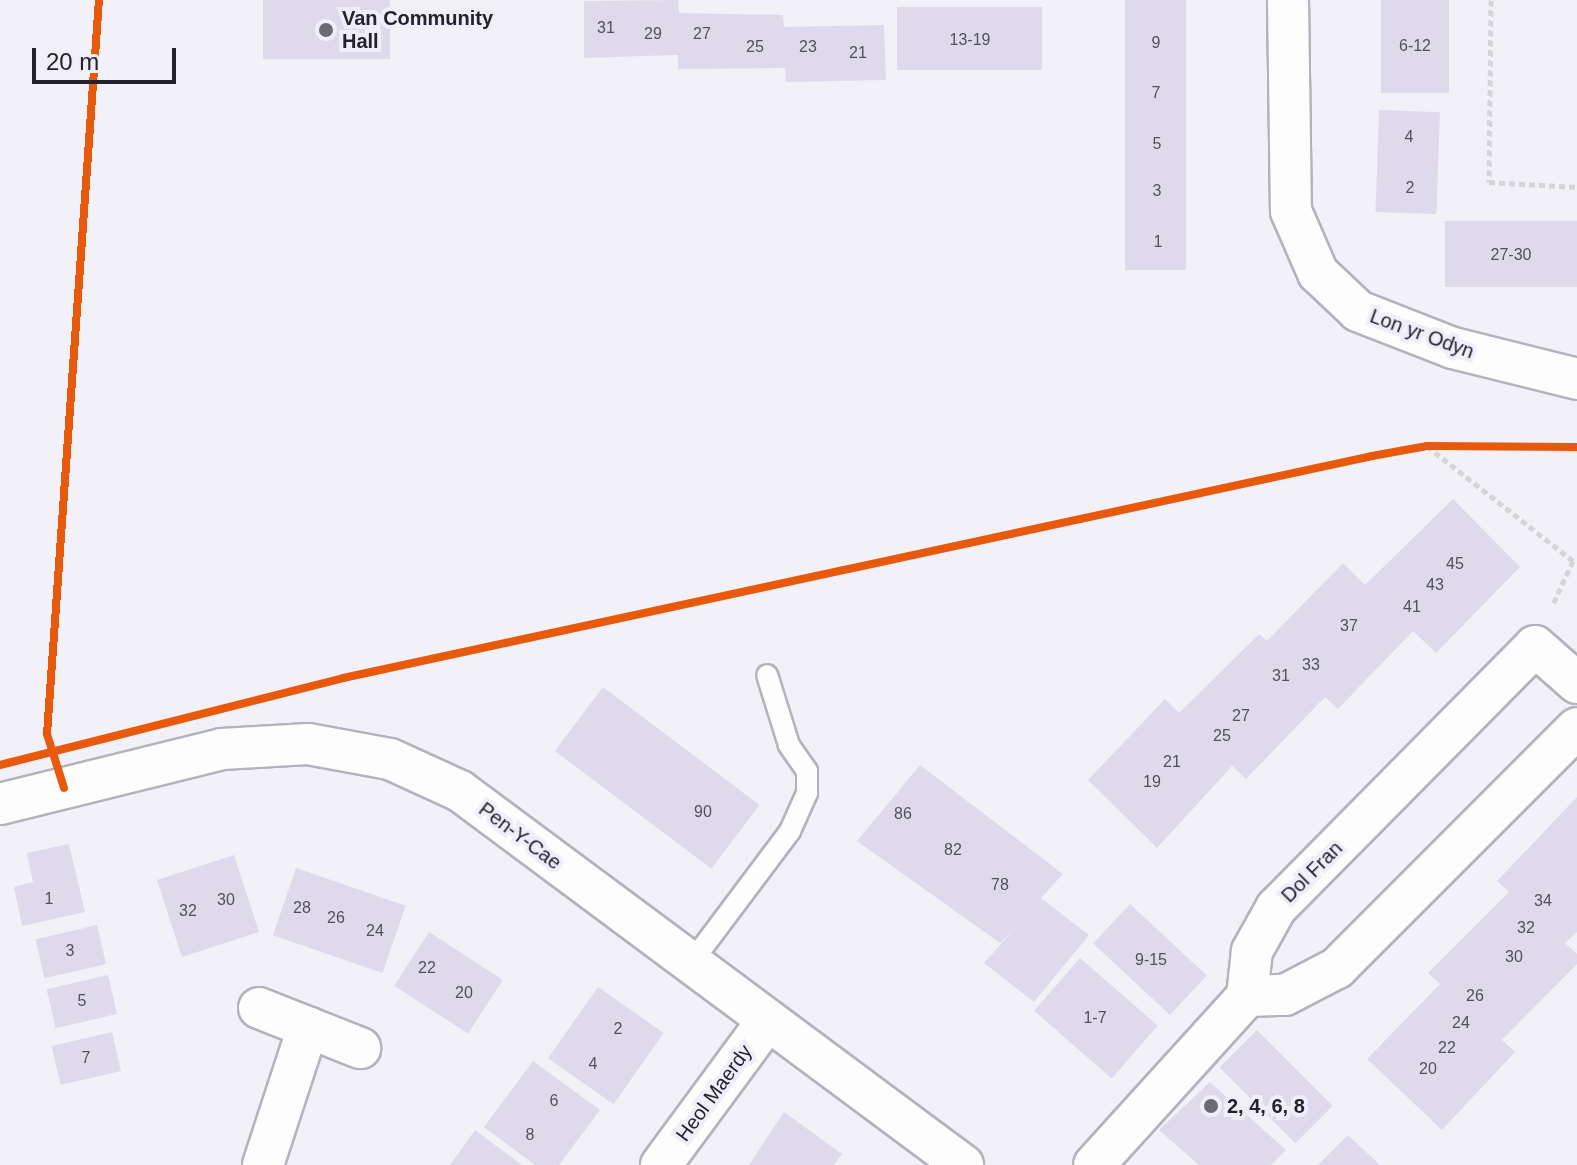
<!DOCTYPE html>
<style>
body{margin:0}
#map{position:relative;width:1577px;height:1165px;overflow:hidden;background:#f2f1f8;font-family:Arial,sans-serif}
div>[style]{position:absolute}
.building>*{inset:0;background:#dedaeb;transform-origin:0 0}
.path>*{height:5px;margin-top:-2.5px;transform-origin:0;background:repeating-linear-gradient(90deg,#d5d5d8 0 6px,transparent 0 10px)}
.roads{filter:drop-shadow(2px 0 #b4b2ba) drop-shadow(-2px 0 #b4b2ba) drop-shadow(0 2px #b4b2ba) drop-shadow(0 -2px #b4b2ba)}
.service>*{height:20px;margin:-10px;padding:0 10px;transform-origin:10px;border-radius:10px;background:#fdfdfe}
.minor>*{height:40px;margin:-20px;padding:0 20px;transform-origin:20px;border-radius:20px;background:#fdfdfe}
.cycleway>*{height:8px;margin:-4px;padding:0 4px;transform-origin:4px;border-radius:4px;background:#e8590c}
.dots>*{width:22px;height:22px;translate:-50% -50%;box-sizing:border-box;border:4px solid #f1eefb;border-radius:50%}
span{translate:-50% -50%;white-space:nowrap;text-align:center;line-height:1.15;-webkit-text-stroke:8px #f1eefb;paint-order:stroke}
.number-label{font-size:16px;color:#52505c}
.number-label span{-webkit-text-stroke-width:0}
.poi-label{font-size:20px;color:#24222d;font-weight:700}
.left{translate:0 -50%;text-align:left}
.street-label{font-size:20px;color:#24222d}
.scale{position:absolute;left:32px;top:48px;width:144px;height:36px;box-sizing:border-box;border:4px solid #24222d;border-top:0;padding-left:10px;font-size:24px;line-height:28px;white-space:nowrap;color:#24222d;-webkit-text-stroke:6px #f1eefb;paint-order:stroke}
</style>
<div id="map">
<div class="building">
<div style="left:263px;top:0;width:127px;height:59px"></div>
<div style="clip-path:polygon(678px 0,679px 13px,783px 15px,784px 27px,884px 25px,886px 80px,786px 82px,785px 68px,678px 69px,678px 55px,584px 58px,584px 1px)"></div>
<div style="left:1125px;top:0;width:61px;height:270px"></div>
<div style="left:1381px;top:0;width:68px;height:93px"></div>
<div style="left:1042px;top:7px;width:63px;height:145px;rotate:90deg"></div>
<div style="left:1379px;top:110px;width:61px;height:102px;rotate:2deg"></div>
<div style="left:1445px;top:221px;width:132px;height:66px"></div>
<div style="clip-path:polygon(1453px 499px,1520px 567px,1436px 653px,1413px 631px,1338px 709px,1325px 697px,1246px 779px,1232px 766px,1157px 848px,1088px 780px,1165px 699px,1179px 713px,1259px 634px,1267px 641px,1343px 563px,1365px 585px)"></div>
<div style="left:603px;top:687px;width:196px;height:80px;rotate:37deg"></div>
<div style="clip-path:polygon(920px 765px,1063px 874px,1041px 898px,1089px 935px,1034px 1002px,984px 963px,1014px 929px,1000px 943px,857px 841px)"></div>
<div style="clip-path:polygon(1577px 797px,1577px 932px,1565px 943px,1577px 954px,1577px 964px,1502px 1040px,1515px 1052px,1442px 1130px,1367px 1059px,1440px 984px,1428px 973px,1509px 892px,1497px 881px)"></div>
<div style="clip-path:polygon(69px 844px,85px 912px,22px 926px,14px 887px,33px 882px,27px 853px)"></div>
<div style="left:234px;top:855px;width:81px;height:81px;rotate:72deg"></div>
<div style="left:296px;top:868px;width:116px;height:71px;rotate:19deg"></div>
<div style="left:1130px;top:904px;width:105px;height:54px;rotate:43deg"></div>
<div style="left:97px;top:925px;width:40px;height:63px;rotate:77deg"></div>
<div style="left:429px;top:932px;width:88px;height:64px;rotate:33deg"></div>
<div style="left:1080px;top:958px;width:103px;height:70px;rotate:41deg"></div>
<div style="left:108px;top:975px;width:40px;height:63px;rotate:77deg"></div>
<div style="left:598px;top:987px;width:80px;height:87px;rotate:35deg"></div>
<div style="left:1257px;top:1030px;width:107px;height:53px;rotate:45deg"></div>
<div style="left:112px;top:1032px;width:40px;height:62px;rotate:77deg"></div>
<div style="clip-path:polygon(533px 1061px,600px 1110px,559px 1165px,535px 1165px,484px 1127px)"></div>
<div style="clip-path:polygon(1210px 1082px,1286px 1150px,1271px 1165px,1199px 1165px,1159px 1130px)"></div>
<div style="clip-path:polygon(784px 1112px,842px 1154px,834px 1165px,749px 1165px)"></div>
<div style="clip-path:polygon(475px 1130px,522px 1165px,450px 1165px)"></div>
<div style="clip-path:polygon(1348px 1135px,1380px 1165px,1318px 1165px)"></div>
</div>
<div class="path">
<div style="left:1491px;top:0;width:182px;rotate:90.6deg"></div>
<div style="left:1489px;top:182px;width:88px;rotate:3.3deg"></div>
<div style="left:1427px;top:446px;width:186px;rotate:38.2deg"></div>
<div style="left:1573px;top:561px;width:50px;rotate:115deg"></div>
</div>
<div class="roads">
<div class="service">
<div style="left:691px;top:963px;width:165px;rotate:-53.1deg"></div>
<div style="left:790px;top:831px;width:42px;rotate:-65.9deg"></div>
<div style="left:807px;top:793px;width:22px;rotate:-90deg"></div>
<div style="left:807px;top:771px;width:32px;rotate:-125deg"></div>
<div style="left:789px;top:745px;width:73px;rotate:-107.4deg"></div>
</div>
<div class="minor">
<div style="left:1288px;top:0;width:211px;rotate:89.2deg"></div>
<div style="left:1291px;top:211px;width:68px;rotate:66.5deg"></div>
<div style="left:1318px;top:273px;width:55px;rotate:43.5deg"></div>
<div style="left:1358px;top:311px;width:102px;rotate:21.3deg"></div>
<div style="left:1453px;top:348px;width:128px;rotate:14deg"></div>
<div style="left:0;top:804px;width:229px;rotate:-13.9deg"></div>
<div style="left:222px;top:749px;width:86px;rotate:-3.3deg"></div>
<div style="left:308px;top:744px;width:83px;rotate:10.4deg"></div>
<div style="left:390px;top:759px;width:77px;rotate:24.6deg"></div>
<div style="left:460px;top:791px;width:627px;rotate:36.63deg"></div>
<div style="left:1247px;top:996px;width:38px;rotate:-2deg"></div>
<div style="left:1285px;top:995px;width:59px;rotate:-27.4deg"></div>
<div style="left:1337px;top:968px;width:339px;rotate:-45deg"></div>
<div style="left:259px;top:1008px;width:109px;rotate:21.6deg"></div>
<div style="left:263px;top:1165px;width:145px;rotate:-71.9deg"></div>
<div style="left:661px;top:1165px;width:180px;rotate:-53.6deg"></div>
<div style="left:1094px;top:1165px;width:228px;rotate:-47.8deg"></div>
<div style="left:1247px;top:996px;width:45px;rotate:-83.7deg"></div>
<div style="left:1252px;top:951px;width:49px;rotate:-60.8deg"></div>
<div style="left:1276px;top:908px;width:368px;rotate:-45.3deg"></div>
<div style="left:1535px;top:646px;width:56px;rotate:41.4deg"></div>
</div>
</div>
<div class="cycleway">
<div style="left:0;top:765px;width:354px;rotate:-14.2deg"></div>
<div style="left:343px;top:678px;width:1053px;rotate:-12.17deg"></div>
<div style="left:1372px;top:456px;width:56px;rotate:-10.3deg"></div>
<div style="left:1427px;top:446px;width:150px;rotate:0.4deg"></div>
<div style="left:64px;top:788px;width:57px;rotate:-107.5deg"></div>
<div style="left:47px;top:734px;width:736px;rotate:-85.95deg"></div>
</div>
<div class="dots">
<div style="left:326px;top:30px;background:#6c6a74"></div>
<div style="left:1211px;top:1106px;background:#6c6a74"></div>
</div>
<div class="number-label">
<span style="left:606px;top:28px">31</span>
<span style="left:653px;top:34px">29</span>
<span style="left:702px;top:34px">27</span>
<span style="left:970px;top:40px">13-19</span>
<span style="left:1156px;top:43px">9</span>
<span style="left:1415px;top:46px">6-12</span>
<span style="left:755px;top:47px">25</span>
<span style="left:808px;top:47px">23</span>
<span style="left:858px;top:53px">21</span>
<span style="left:1156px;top:93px">7</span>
<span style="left:1409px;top:137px">4</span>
<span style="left:1157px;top:144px">5</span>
<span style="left:1410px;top:188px">2</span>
<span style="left:1157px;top:191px">3</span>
<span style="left:1158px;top:242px">1</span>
<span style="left:1511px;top:255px">27-30</span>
<span style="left:1455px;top:564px">45</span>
<span style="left:1435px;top:585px">43</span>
<span style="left:1412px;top:607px">41</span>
<span style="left:1349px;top:626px">37</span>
<span style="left:1311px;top:665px">33</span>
<span style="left:1281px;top:676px">31</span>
<span style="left:1241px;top:716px">27</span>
<span style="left:1222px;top:736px">25</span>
<span style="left:1172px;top:762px">21</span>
<span style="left:1152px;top:782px">19</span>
<span style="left:703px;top:812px">90</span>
<span style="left:903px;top:814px">86</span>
<span style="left:953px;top:850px">82</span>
<span style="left:1000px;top:885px">78</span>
<span style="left:49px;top:899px">1</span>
<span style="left:226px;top:900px">30</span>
<span style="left:1543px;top:901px">34</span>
<span style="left:302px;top:908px">28</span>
<span style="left:188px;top:911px">32</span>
<span style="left:336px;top:918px">26</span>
<span style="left:1526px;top:928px">32</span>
<span style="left:375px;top:931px">24</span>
<span style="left:70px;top:951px">3</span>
<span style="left:1514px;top:957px">30</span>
<span style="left:1151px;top:960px">9-15</span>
<span style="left:427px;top:968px">22</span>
<span style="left:464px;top:993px">20</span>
<span style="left:1475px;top:996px">26</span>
<span style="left:82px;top:1001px">5</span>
<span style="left:1095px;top:1018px">1-7</span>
<span style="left:1461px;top:1023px">24</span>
<span style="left:618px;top:1029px">2</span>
<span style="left:1447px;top:1048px">22</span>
<span style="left:86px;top:1058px">7</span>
<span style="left:593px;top:1064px">4</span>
<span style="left:1428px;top:1069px">20</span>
<span style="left:554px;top:1101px">6</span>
<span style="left:530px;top:1135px">8</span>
</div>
<div class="poi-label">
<span class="left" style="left:342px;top:30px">Van Community<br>Hall</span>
<span class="left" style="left:1227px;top:1106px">2, 4, 6, 8</span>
</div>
<div class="street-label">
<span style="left:1422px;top:334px;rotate:20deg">Lon yr Odyn</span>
<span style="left:520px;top:836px;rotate:37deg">Pen-Y-Cae</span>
<span style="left:1312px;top:872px;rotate:-45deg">Dol Fran</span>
<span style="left:714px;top:1093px;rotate:-54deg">Heol Maerdy</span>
</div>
<div class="scale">20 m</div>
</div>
